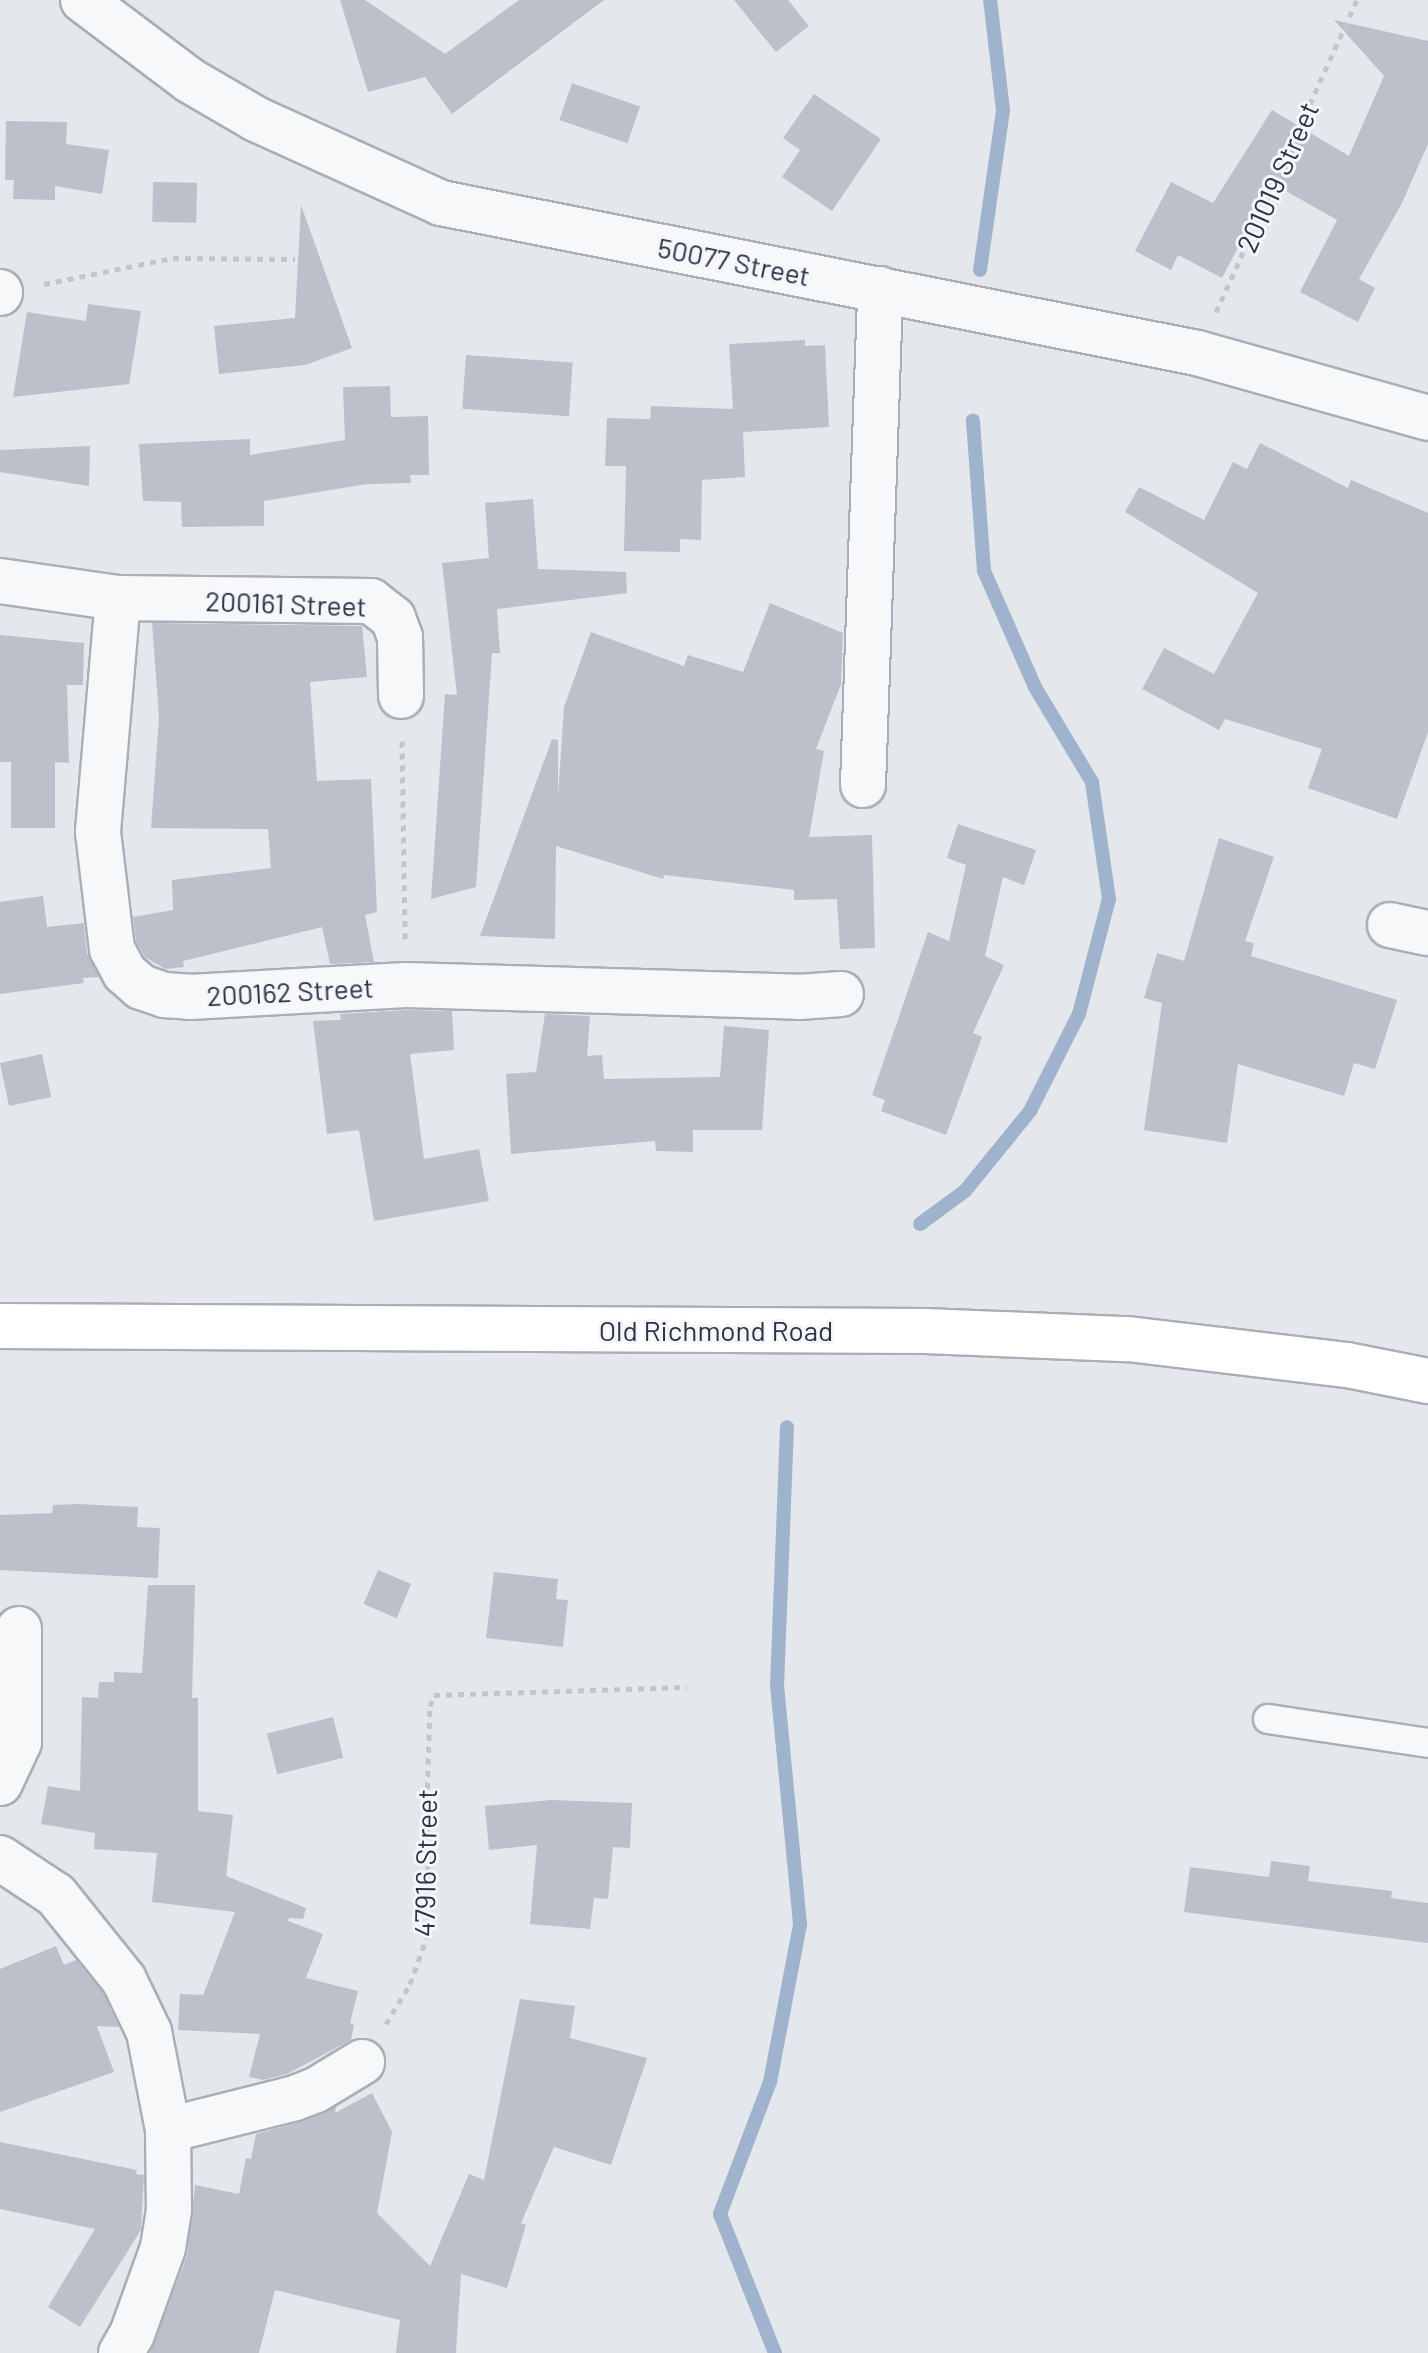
<!DOCTYPE html>
<style>
body{margin:0}
#map{position:relative;width:1428px;height:2353px;overflow:hidden;background:#e4e7ec;font-family:Barlow,sans-serif}
div>[style]{position:absolute}
.stream>*{height:14px;margin:-7px;padding:0 7px;transform-origin:7px;border-radius:7px;background:#9fb4cc}
.building>*{inset:0;background:#bbc0ca;transform-origin:0 0}
.path>*{height:5px;margin-top:-2.5px;transform-origin:0;background:repeating-linear-gradient(90deg,#c2c5cb 0 6px,transparent 0 12px)}
.roads{filter:drop-shadow(2px 0 #a9aeb7) drop-shadow(-2px 0 #a9aeb7) drop-shadow(0 2px #a9aeb7) drop-shadow(0 -2px #a9aeb7)}
.lane>*{height:28px;margin:-14px;padding:0 14px;transform-origin:14px;border-radius:14px;background:#f7f8fa}
.street>*{height:44px;margin:-22px;padding:0 22px;transform-origin:22px;border-radius:22px;background:#f7f8fa}
.secondary>*{height:44px;margin:-22px;padding:0 22px;transform-origin:22px;border-radius:22px;background:#fff}
span{translate:-50% -50%;white-space:nowrap;text-align:center;line-height:1.15;-webkit-text-stroke:6px #f4f6f9;paint-order:stroke}
.street-label{font-size:28px;color:#2b3445}
</style>
<div id="map">
<div class="stream">
<div style="left:980px;top:270px;width:162px;rotate:-81.8deg"></div>
<div style="left:1003px;top:110px;width:111px;rotate:-96.7deg"></div>
<div style="left:920px;top:1224px;width:56px;rotate:-36.3deg"></div>
<div style="left:965px;top:1191px;width:103px;rotate:-50.9deg"></div>
<div style="left:1030px;top:1111px;width:109px;rotate:-63.2deg"></div>
<div style="left:1079px;top:1014px;width:119px;rotate:-75.4deg"></div>
<div style="left:1109px;top:899px;width:118px;rotate:-98.3deg"></div>
<div style="left:1092px;top:782px;width:111px;rotate:-121deg"></div>
<div style="left:1035px;top:687px;width:127px;rotate:-113.7deg"></div>
<div style="left:984px;top:571px;width:151px;rotate:-94.2deg"></div>
<div style="left:775px;top:2353px;width:149px;rotate:-111.6deg"></div>
<div style="left:720px;top:2214px;width:141px;rotate:-69.3deg"></div>
<div style="left:770px;top:2082px;width:161px;rotate:-79.2deg"></div>
<div style="left:800px;top:1924px;width:238px;rotate:-95.5deg"></div>
<div style="left:777px;top:1687px;width:260px;rotate:-87.8deg"></div>
</div>
<div class="building">
<div style="clip-path:polygon(340px 0,365px 0,445px 54px,519px 0,604px 0,452px 114px,425px 77px,368px 92px)"></div>
<div style="clip-path:polygon(734px 0,788px 0,809px 26px,776px 52px)"></div>
<div style="clip-path:polygon(1334px 20px,1428px 41px,1428px 144px,1402px 203px,1359px 279px,1375px 288px,1358px 322px,1300px 292px,1337px 220px,1272px 183px,1222px 278px,1178px 255px,1171px 270px,1135px 251px,1171px 182px,1213px 203px,1272px 110px,1349px 156px,1384px 76px)"></div>
<div style="left:572px;top:83px;width:72px;height:39px;rotate:19deg"></div>
<div style="clip-path:polygon(814px 94px,881px 139px,832px 211px,782px 177px,800px 150px,783px 138px)"></div>
<div style="clip-path:polygon(6px 121px,67px 122px,66px 144px,109px 150px,102px 194px,55px 186px,55px 200px,13px 199px,14px 180px,5px 180px)"></div>
<div style="left:153px;top:182px;width:44px;height:40px;rotate:1deg"></div>
<div style="clip-path:polygon(301px 205px,352px 348px,305px 365px,219px 374px,214px 326px,295px 318px)"></div>
<div style="clip-path:polygon(88px 304px,141px 311px,129px 384px,13px 397px,27px 312px,86px 321px)"></div>
<div style="clip-path:polygon(805px 340px,805px 346px,825px 345px,829px 427px,743px 432px,745px 477px,702px 480px,701px 540px,680px 539px,680px 552px,624px 551px,626px 466px,605px 466px,607px 418px,650px 419px,651px 406px,733px 409px,729px 344px)"></div>
<div style="left:466px;top:355px;width:107px;height:54px;rotate:4deg"></div>
<div style="clip-path:polygon(390px 386px,391px 417px,428px 416px,429px 475px,410px 475px,411px 483px,367px 484px,264px 501px,264px 526px,182px 527px,181px 502px,143px 501px,139px 444px,250px 439px,250px 455px,345px 440px,343px 387px)"></div>
<div style="clip-path:polygon(1260px 443px,1348px 488px,1351px 480px,1428px 513px,1428px 732px,1397px 819px,1308px 788px,1322px 749px,1225px 719px,1219px 730px,1142px 689px,1164px 648px,1214px 674px,1258px 593px,1125px 512px,1139px 487px,1204px 520px,1233px 462px,1247px 469px)"></div>
<div style="clip-path:polygon(90px 446px,89px 486px,0 472px,0 450px)"></div>
<div style="clip-path:polygon(533px 499px,538px 569px,626px 572px,627px 593px,497px 609px,500px 653px,492px 653px,476px 887px,431px 899px,445px 694px,457px 695px,442px 563px,489px 558px,485px 503px)"></div>
<div style="clip-path:polygon(770px 603px,843px 633px,841px 684px,816px 749px,824px 751px,809px 837px,872px 835px,875px 948px,840px 949px,837px 899px,794px 900px,794px 890px,664px 875px,663px 879px,556px 846px,555px 939px,480px 936px,552px 739px,558px 740px,558px 796px,564px 707px,591px 632px,684px 666px,688px 655px,743px 672px)"></div>
<div style="clip-path:polygon(152px 623px,362px 626px,367px 677px,310px 682px,317px 781px,371px 779px,377px 912px,365px 915px,374px 962px,330px 964px,322px 927px,183px 961px,184px 967px,165px 969px,145px 957px,136px 941px,133px 917px,173px 910px,172px 880px,271px 868px,268px 829px,151px 828px,159px 717px)"></div>
<div style="clip-path:polygon(0 635px,84px 643px,83px 685px,67px 685px,69px 763px,55px 762px,55px 828px,11px 828px,11px 762px,0 762px)"></div>
<div style="clip-path:polygon(958px 824px,1036px 850px,1024px 885px,1003px 877px,985px 956px,1004px 965px,973px 1033px,982px 1037px,946px 1135px,881px 1111px,885px 1100px,872px 1095px,928px 932px,949px 941px,966px 865px,947px 858px)"></div>
<div style="clip-path:polygon(1219px 838px,1274px 857px,1245px 941px,1254px 943px,1251px 956px,1397px 1000px,1375px 1069px,1354px 1063px,1344px 1096px,1238px 1064px,1227px 1143px,1144px 1130px,1162px 1003px,1144px 998px,1157px 953px,1184px 961px)"></div>
<div style="clip-path:polygon(43px 896px,47px 927px,84px 923px,87px 953px,99px 977px,83px 978px,84px 983px,0 994px,0 902px)"></div>
<div style="clip-path:polygon(406px 1010px,452px 1011px,454px 1050px,410px 1054px,424px 1159px,479px 1149px,489px 1201px,374px 1221px,359px 1130px,327px 1134px,313px 1021px,341px 1020px,340px 1014px)"></div>
<div style="clip-path:polygon(545px 1014px,590px 1016px,587px 1056px,602px 1055px,604px 1079px,720px 1077px,724px 1026px,769px 1030px,762px 1130px,693px 1130px,693px 1152px,656px 1151px,655px 1141px,511px 1154px,506px 1074px,536px 1072px)"></div>
<div style="left:42px;top:1054px;width:44px;height:43px;rotate:78deg"></div>
<div style="clip-path:polygon(78px 1504px,138px 1507px,137px 1527px,160px 1528px,158px 1578px,0 1570px,0 1515px,52px 1513px,53px 1505px)"></div>
<div style="left:378px;top:1570px;width:36px;height:37px;rotate:23deg"></div>
<div style="clip-path:polygon(494px 1572px,558px 1579px,556px 1599px,568px 1600px,563px 1647px,486px 1638px)"></div>
<div style="clip-path:polygon(148px 1585px,195px 1585px,192px 1698px,198px 1698px,198px 1811px,233px 1815px,226px 1876px,306px 1908px,303px 1919px,289px 1918px,288px 1921px,323px 1934px,306px 1978px,358px 1991px,350px 2023px,354px 2025px,351px 2040px,287px 2074px,263px 2080px,249px 2077px,260px 2034px,178px 2030px,180px 1994px,203px 1995px,235px 1912px,152px 1902px,157px 1853px,94px 1849px,95px 1833px,41px 1824px,48px 1786px,80px 1791px,82px 1697px,98px 1698px,99px 1682px,114px 1682px,114px 1672px,142px 1673px)"></div>
<div style="left:333px;top:1717px;width:42px;height:68px;rotate:76deg"></div>
<div style="clip-path:polygon(551px 1800px,632px 1803px,630px 1848px,613px 1847px,608px 1899px,594px 1898px,590px 1929px,530px 1924px,537px 1845px,489px 1850px,485px 1806px)"></div>
<div style="clip-path:polygon(1271px 1861px,1310px 1866px,1308px 1881px,1392px 1891px,1391px 1898px,1428px 1903px,1428px 1943px,1184px 1912px,1190px 1867px,1269px 1877px)"></div>
<div style="clip-path:polygon(56px 1946px,64px 1965px,76px 1960px,103px 1993px,119px 2027px,97px 2026px,114px 2072px,0 2112px,0 1969px)"></div>
<div style="clip-path:polygon(520px 1999px,575px 2006px,570px 2038px,647px 2058px,611px 2165px,554px 2147px,521px 2223px,526px 2225px,507px 2288px,461px 2274px,456px 2353px,396px 2353px,400px 2320px,275px 2290px,259px 2353px,150px 2353px,187px 2256px,195px 2185px,239px 2194px,246px 2158px,251px 2159px,256px 2134px,304px 2121px,336px 2107px,335px 2113px,372px 2093px,392px 2132px,377px 2213px,430px 2266px,469px 2174px,484px 2180px)"></div>
<div style="clip-path:polygon(0 2142px,137px 2170px,136px 2174px,144px 2175px,141px 2230px,80px 2327px,48px 2307px,95px 2229px,0 2209px)"></div>
</div>
<div class="path">
<div style="left:44px;top:284px;width:132px;rotate:-11.4deg"></div>
<div style="left:173px;top:258px;width:122px;rotate:0.5deg"></div>
<div style="left:1216px;top:312px;width:342px;rotate:-65.7deg"></div>
<div style="left:402px;top:741px;width:198px;rotate:89.1deg"></div>
<div style="left:386px;top:2024px;width:47px;rotate:-59deg"></div>
<div style="left:410px;top:1984px;width:56px;rotate:-70.3deg"></div>
<div style="left:429px;top:1931px;width:131px;rotate:-90.9deg"></div>
<div style="left:427px;top:1800px;width:94px;rotate:-88.2deg"></div>
<div style="left:430px;top:1706px;width:12px;rotate:-70deg"></div>
<div style="left:434px;top:1695px;width:253px;rotate:-1.8deg"></div>
</div>
<div class="roads">
<div class="lane">
<div style="left:1268px;top:1719px;width:162px;rotate:8.5deg"></div>
</div>
<div class="street">
<div style="left:83px;top:0;width:133px;rotate:37deg"></div>
<div style="left:189px;top:80px;width:78px;rotate:30.2deg"></div>
<div style="left:256px;top:119px;width:203px;rotate:24.4deg"></div>
<div style="left:441px;top:203px;width:771px;rotate:11.22deg"></div>
<div style="left:1197px;top:353px;width:240px;rotate:15.7deg"></div>
<div style="left:0;top:293px;width:1px;rotate:-90deg"></div>
<div style="left:0;top:581px;width:119px;rotate:8.2deg"></div>
<div style="left:118px;top:598px;width:253px;rotate:0.7deg"></div>
<div style="left:371px;top:601px;width:28px;rotate:38deg"></div>
<div style="left:393px;top:618px;width:20px;rotate:70deg"></div>
<div style="left:400px;top:637px;width:59px;rotate:89deg"></div>
<div style="left:118px;top:598px;width:235px;rotate:94.9deg"></div>
<div style="left:98px;top:832px;width:118px;rotate:83.2deg"></div>
<div style="left:112px;top:949px;width:27px;rotate:62deg"></div>
<div style="left:125px;top:973px;width:21px;rotate:41deg"></div>
<div style="left:141px;top:987px;width:24px;rotate:19deg"></div>
<div style="left:164px;top:995px;width:26px;rotate:4deg"></div>
<div style="left:190px;top:997px;width:216px;rotate:-3.2deg"></div>
<div style="left:406px;top:985px;width:393px;rotate:1.7deg"></div>
<div style="left:799px;top:997px;width:42px;rotate:-4.1deg"></div>
<div style="left:863px;top:785px;width:496px;rotate:-88deg"></div>
<div style="left:1390px;top:925px;width:39px;rotate:12deg"></div>
<div style="left:0;top:1783px;width:45px;rotate:-65.1deg"></div>
<div style="left:19px;top:1742px;width:113px;rotate:-90deg"></div>
<div style="left:0;top:1858px;width:67px;rotate:33.5deg"></div>
<div style="left:56px;top:1895px;width:109px;rotate:51.3deg"></div>
<div style="left:124px;top:1980px;width:58px;rotate:64.3deg"></div>
<div style="left:149px;top:2032px;width:100px;rotate:79deg"></div>
<div style="left:168px;top:2130px;width:80px;rotate:89.3deg"></div>
<div style="left:169px;top:2210px;width:38px;rotate:99deg"></div>
<div style="left:163px;top:2248px;width:91px;rotate:109.8deg"></div>
<div style="left:132px;top:2334px;width:22px;rotate:120deg"></div>
<div style="left:168px;top:2130px;width:131px;rotate:-14.1deg"></div>
<div style="left:295px;top:2098px;width:22px;rotate:-21deg"></div>
<div style="left:316px;top:2090px;width:54px;rotate:-31.3deg"></div>
</div>
<div class="secondary">
<div style="left:0;top:1326px;width:925px;rotate:0.31deg"></div>
<div style="left:925px;top:1331px;width:203px;rotate:2.3deg"></div>
<div style="left:1128px;top:1339px;width:221px;rotate:6.8deg"></div>
<div style="left:1347px;top:1365px;width:83px;rotate:11.2deg"></div>
</div>
</div>
<div class="street-label">
<span style="left:1277px;top:177px;rotate:-66deg">201019 Street</span>
<span style="left:734px;top:261px;rotate:11deg">50077 Street</span>
<span style="left:286px;top:603px;rotate:2deg">200161 Street</span>
<span style="left:290px;top:991px;rotate:-3deg">200162 Street</span>
<span style="left:716px;top:1330px">Old Richmond Road</span>
<span style="left:425px;top:1863px;rotate:-89deg">47916 Street</span>
</div>
</div>
